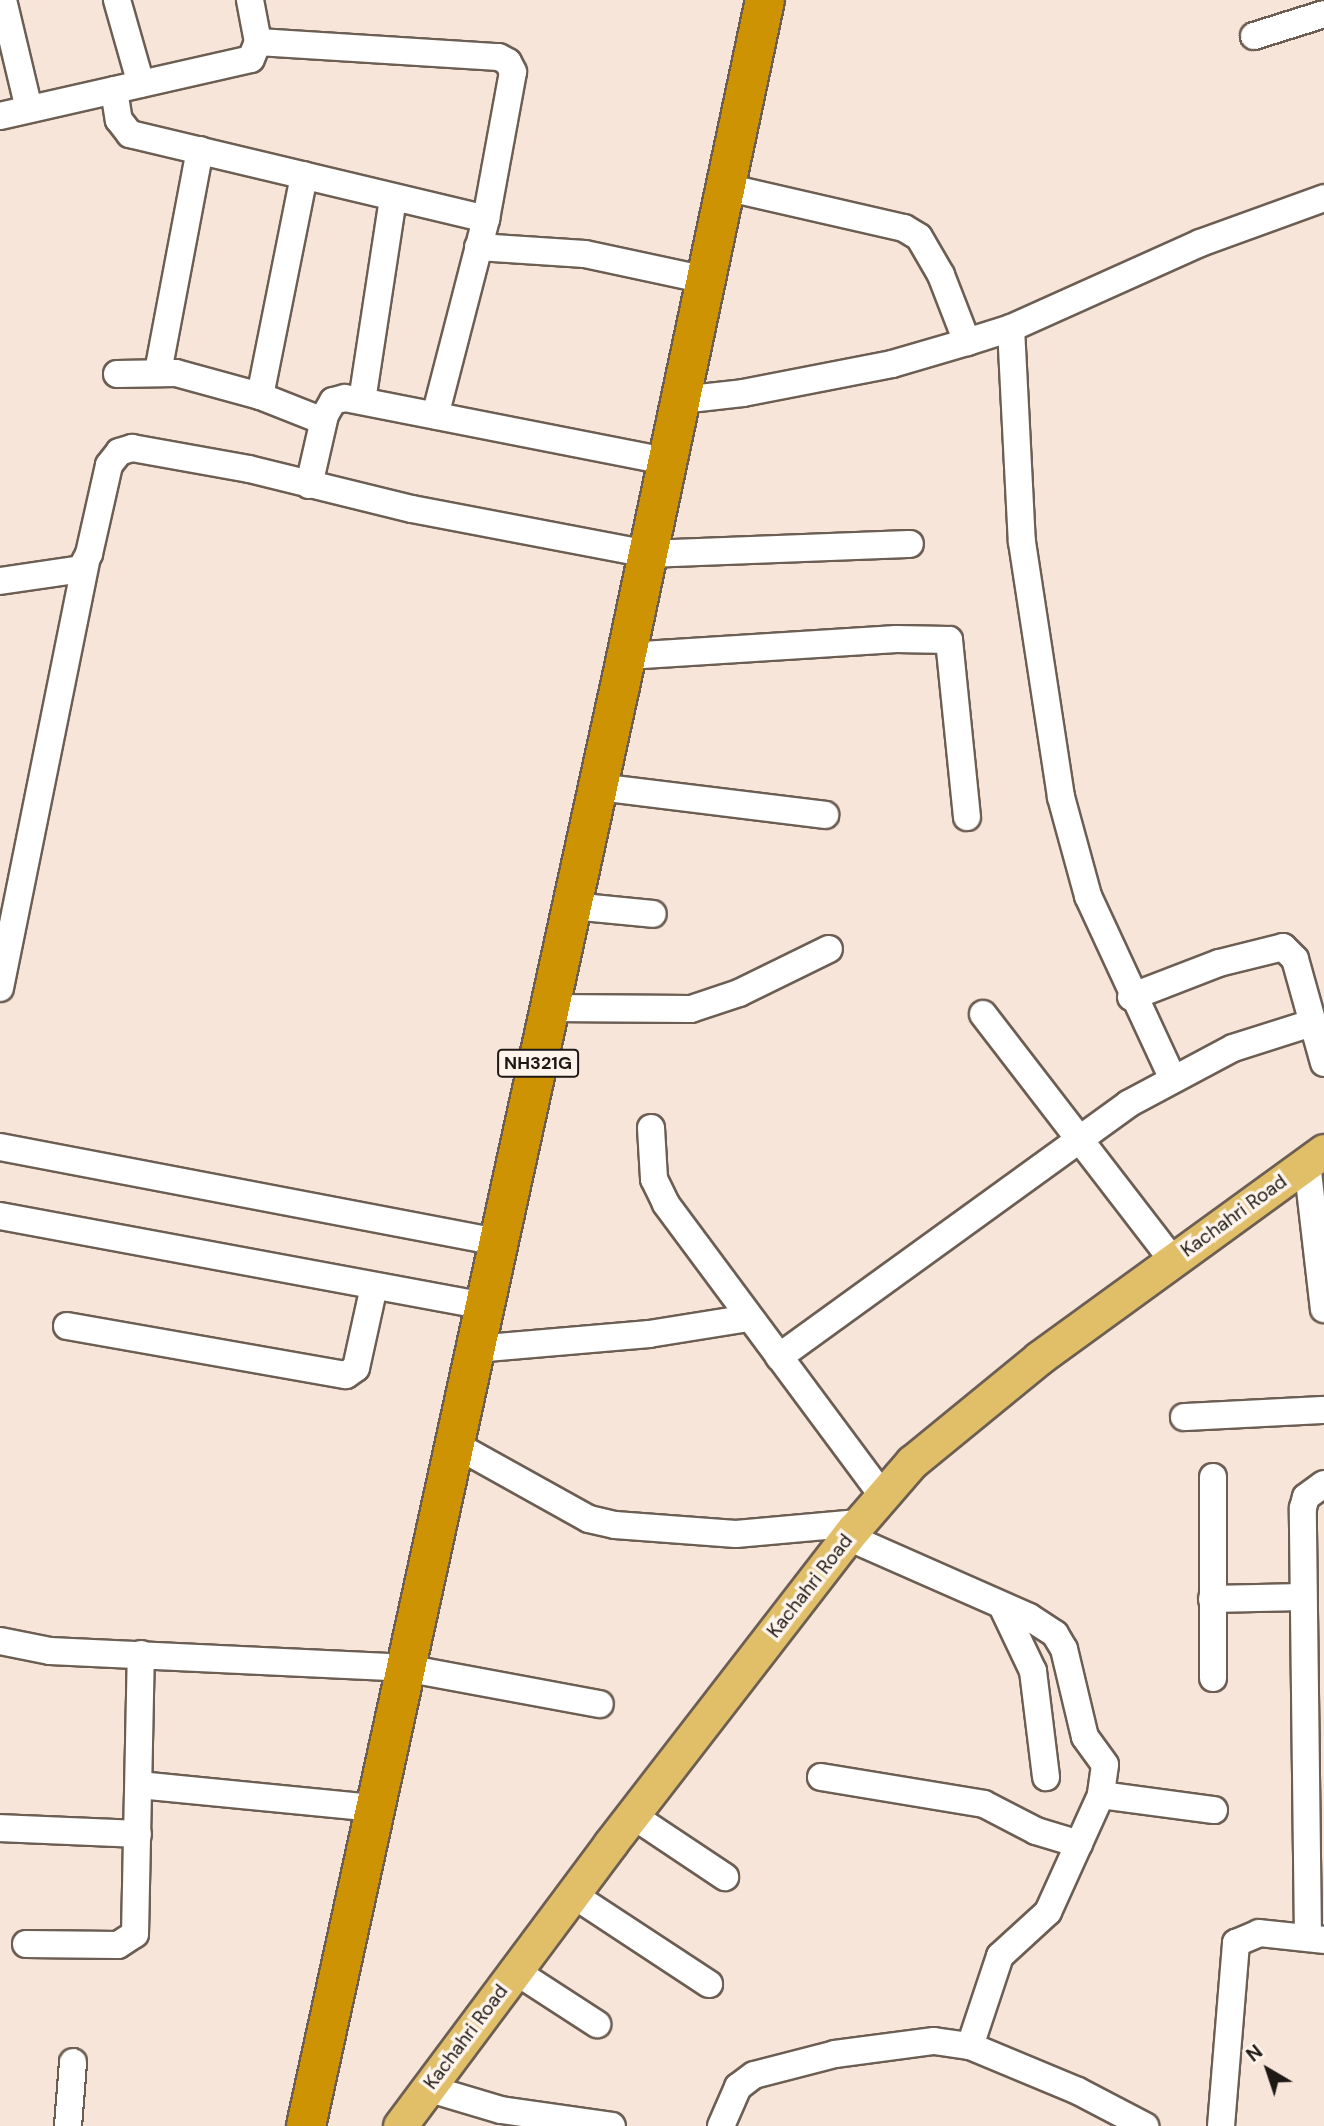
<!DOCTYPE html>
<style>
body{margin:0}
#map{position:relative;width:1324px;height:2126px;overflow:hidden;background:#f6e5d8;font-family:"DM Sans",sans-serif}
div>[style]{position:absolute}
.roads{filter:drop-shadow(2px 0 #6c5e53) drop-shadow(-2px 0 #6c5e53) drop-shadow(0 2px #6c5e53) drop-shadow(0 -2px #6c5e53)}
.minor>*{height:26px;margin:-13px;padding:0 13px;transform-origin:13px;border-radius:13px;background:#fff}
.major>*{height:33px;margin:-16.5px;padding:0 16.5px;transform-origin:16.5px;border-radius:16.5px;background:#e1be68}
.highway>*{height:38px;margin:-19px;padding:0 19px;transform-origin:19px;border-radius:19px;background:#cd9303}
span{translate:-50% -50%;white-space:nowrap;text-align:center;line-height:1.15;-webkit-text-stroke:7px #fef4ec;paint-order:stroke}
.shield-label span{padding:2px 5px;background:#fef4ec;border:2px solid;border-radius:5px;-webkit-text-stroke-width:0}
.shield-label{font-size:18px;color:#1f1915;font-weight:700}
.street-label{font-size:19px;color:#1f1915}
.north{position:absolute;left:1233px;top:2035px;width:70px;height:70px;-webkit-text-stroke:5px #fef4ec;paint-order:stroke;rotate:321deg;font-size:19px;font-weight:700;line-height:28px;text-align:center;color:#1f1915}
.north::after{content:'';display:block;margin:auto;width:24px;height:32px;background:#1f1915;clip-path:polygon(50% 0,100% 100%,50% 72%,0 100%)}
</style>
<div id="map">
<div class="roads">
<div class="minor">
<div style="left:3px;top:0;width:112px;rotate:76.6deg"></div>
<div style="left:117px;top:0;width:87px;rotate:74.1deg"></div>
<div style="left:1254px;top:36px;width:73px;rotate:-17.4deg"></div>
<div style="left:258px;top:42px;width:241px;rotate:3.6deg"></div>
<div style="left:499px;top:57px;width:10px;rotate:29deg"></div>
<div style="left:508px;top:62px;width:11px;rotate:63deg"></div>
<div style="left:513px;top:72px;width:149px;rotate:100.4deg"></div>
<div style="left:486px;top:219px;width:203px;rotate:104.5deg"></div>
<div style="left:114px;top:90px;width:30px;rotate:81deg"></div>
<div style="left:119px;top:120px;width:18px;rotate:52deg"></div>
<div style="left:130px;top:134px;width:366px;rotate:13.4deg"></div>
<div style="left:0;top:116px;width:257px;rotate:-12.8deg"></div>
<div style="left:251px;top:59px;width:18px;rotate:-68deg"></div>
<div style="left:258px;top:42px;width:43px;rotate:-100.8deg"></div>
<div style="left:725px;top:187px;width:184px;rotate:12.9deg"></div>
<div style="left:904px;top:228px;width:17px;rotate:31deg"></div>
<div style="left:919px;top:237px;width:44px;rotate:59.9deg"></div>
<div style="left:941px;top:275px;width:72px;rotate:68.8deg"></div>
<div style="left:478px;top:247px;width:107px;rotate:3.7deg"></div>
<div style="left:585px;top:254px;width:124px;rotate:12.1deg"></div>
<div style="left:1011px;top:328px;width:214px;rotate:87.1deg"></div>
<div style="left:1022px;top:542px;width:258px;rotate:81.3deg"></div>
<div style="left:1061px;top:797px;width:103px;rotate:74.7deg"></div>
<div style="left:1088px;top:896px;width:200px;rotate:65.1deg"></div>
<div style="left:158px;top:372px;width:226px;rotate:-79.3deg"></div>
<div style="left:117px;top:374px;width:59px;rotate:-1deg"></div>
<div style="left:176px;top:373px;width:87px;rotate:15.3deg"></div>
<div style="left:260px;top:396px;width:68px;rotate:21.6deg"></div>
<div style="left:260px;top:396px;width:225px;rotate:-78.7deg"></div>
<div style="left:681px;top:400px;width:62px;rotate:-6.4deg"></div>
<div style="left:743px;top:393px;width:152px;rotate:-11deg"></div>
<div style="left:892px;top:364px;width:78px;rotate:-16.3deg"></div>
<div style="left:967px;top:342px;width:46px;rotate:-17.7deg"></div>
<div style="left:1011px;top:328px;width:207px;rotate:-24.2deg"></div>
<div style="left:1200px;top:243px;width:132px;rotate:-19.9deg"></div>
<div style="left:362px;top:401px;width:205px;rotate:-81.3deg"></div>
<div style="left:309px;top:485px;width:72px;rotate:-77.1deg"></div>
<div style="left:325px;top:415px;width:16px;rotate:-60deg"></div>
<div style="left:333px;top:401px;width:12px;rotate:-14deg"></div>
<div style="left:345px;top:398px;width:328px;rotate:11.1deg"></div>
<div style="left:0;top:581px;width:82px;rotate:-8.4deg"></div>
<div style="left:81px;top:569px;width:17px;rotate:-62deg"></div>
<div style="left:89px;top:554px;width:91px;rotate:-77.3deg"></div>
<div style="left:109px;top:465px;width:16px;rotate:-52deg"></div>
<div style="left:119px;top:452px;width:14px;rotate:-17deg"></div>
<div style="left:132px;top:448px;width:119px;rotate:10.2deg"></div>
<div style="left:249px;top:469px;width:168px;rotate:13.8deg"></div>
<div style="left:412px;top:509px;width:239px;rotate:10.8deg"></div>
<div style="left:647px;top:554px;width:263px;rotate:-2.2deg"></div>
<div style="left:627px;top:656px;width:270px;rotate:-3.6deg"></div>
<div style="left:896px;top:639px;width:53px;rotate:1.1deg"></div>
<div style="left:949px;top:640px;width:178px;rotate:84.2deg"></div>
<div style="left:598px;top:787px;width:229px;rotate:7deg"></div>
<div style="left:572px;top:906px;width:81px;rotate:5.6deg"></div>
<div style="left:0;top:988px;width:434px;rotate:-78.6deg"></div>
<div style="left:1131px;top:997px;width:94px;rotate:-21.1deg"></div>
<div style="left:1219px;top:963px;width:66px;rotate:-14deg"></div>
<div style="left:1283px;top:947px;width:17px;rotate:45deg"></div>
<div style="left:1295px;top:959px;width:108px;rotate:74.4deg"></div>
<div style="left:550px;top:1008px;width:141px;rotate:0.4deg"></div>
<div style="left:691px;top:1009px;width:51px;rotate:-18.4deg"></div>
<div style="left:739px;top:993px;width:100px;rotate:-26.1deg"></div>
<div style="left:983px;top:1014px;width:312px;rotate:52.4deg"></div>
<div style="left:651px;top:1128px;width:51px;rotate:86.6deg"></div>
<div style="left:654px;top:1179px;width:28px;rotate:64deg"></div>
<div style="left:666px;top:1204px;width:362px;rotate:53.4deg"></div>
<div style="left:0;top:1147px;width:507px;rotate:10.8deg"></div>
<div style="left:1307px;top:1163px;width:147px;rotate:83.4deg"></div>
<div style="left:0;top:1216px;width:492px;rotate:10.5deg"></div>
<div style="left:67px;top:1326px;width:283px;rotate:10deg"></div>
<div style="left:346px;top:1375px;width:12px;rotate:-35deg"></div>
<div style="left:356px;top:1368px;width:84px;rotate:-77.6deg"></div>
<div style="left:475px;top:1349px;width:175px;rotate:-4.9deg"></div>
<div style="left:649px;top:1334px;width:101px;rotate:-9.1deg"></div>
<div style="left:779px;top:1357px;width:431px;rotate:-35.9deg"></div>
<div style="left:1128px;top:1104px;width:119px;rotate:-28.1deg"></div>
<div style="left:1233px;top:1048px;width:83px;rotate:-17.6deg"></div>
<div style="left:1184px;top:1417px;width:140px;rotate:-2.9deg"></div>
<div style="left:454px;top:1444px;width:154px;rotate:29.1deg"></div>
<div style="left:589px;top:1519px;width:27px;rotate:13deg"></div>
<div style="left:615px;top:1525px;width:121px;rotate:4.3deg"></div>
<div style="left:736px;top:1534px;width:123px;rotate:-5.1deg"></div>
<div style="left:848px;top:1537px;width:198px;rotate:23.8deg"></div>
<div style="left:1029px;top:1617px;width:31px;rotate:33deg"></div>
<div style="left:1055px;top:1634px;width:17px;rotate:59deg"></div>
<div style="left:1064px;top:1649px;width:90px;rotate:76.6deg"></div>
<div style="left:1085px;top:1737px;width:34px;rotate:54deg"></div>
<div style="left:1105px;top:1765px;width:30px;rotate:98deg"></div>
<div style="left:1101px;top:1795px;width:128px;rotate:114.4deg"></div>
<div style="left:1048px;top:1912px;width:65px;rotate:137.5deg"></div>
<div style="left:1000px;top:1956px;width:95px;rotate:108.4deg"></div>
<div style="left:1212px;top:1599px;width:90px;rotate:-1.3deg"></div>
<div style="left:1002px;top:1606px;width:72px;rotate:64.5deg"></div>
<div style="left:1033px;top:1671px;width:107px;rotate:83deg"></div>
<div style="left:0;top:1641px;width:51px;rotate:11.3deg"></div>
<div style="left:50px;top:1651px;width:355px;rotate:2.7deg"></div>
<div style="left:405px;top:1668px;width:198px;rotate:10.5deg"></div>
<div style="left:1213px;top:1678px;width:201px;rotate:-90deg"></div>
<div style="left:821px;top:1777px;width:165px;rotate:9.4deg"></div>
<div style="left:984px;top:1804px;width:59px;rotate:27.4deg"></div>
<div style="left:1036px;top:1831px;width:45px;rotate:16.8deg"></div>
<div style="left:139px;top:1785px;width:237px;rotate:5.6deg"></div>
<div style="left:1101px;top:1795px;width:114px;rotate:7.6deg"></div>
<div style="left:632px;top:1815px;width:112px;rotate:33.7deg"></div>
<div style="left:0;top:1828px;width:138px;rotate:2.5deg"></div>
<div style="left:572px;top:1894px;width:164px;rotate:33.3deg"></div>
<div style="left:1308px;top:1938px;width:430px;rotate:-90.7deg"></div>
<div style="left:1303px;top:1508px;width:11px;rotate:-75deg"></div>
<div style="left:1306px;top:1497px;width:22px;rotate:-36deg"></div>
<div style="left:26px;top:1944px;width:92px;rotate:0.6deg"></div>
<div style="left:118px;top:1945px;width:20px;rotate:-33deg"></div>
<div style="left:135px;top:1934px;width:280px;rotate:-88.8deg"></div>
<div style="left:515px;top:1971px;width:98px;rotate:32.9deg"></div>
<div style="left:427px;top:2088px;width:77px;rotate:16.6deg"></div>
<div style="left:501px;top:2110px;width:112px;rotate:8.2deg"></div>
<div style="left:68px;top:2126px;width:64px;rotate:-85.5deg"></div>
<div style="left:721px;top:2126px;width:43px;rotate:-66.4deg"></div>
<div style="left:738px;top:2087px;width:20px;rotate:-37deg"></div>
<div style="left:754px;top:2075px;width:84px;rotate:-14.5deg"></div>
<div style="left:835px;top:2054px;width:100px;rotate:-7.5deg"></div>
<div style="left:934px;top:2041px;width:36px;rotate:8deg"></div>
<div style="left:970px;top:2046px;width:117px;rotate:22.6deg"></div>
<div style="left:1078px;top:2091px;width:76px;rotate:27.6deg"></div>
<div style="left:1221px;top:2126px;width:184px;rotate:-85.3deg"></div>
<div style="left:1236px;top:1943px;width:25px;rotate:-23deg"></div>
<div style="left:1259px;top:1933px;width:65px;rotate:6.1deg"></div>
</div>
<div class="major">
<div style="left:400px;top:2126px;width:352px;rotate:-53.3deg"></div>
<div style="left:610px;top:1844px;width:397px;rotate:-52.3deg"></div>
<div style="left:853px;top:1530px;width:90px;rotate:-49.1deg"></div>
<div style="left:912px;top:1462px;width:164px;rotate:-39.3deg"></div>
<div style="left:1039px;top:1358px;width:352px;rotate:-36deg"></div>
</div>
<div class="highway">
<div style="left:306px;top:2126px;width:1469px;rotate:-77.7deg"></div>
<div style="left:619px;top:691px;width:706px;rotate:-78.07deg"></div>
</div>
</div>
<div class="shield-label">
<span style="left:538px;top:1063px">NH321G</span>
</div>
<div class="street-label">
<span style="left:1234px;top:1216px;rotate:-36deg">Kachahri Road</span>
<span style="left:810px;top:1586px;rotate:-52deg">Kachahri Road</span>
<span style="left:466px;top:2037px;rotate:-53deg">Kachahri Road</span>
</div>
<div class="north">N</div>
</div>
